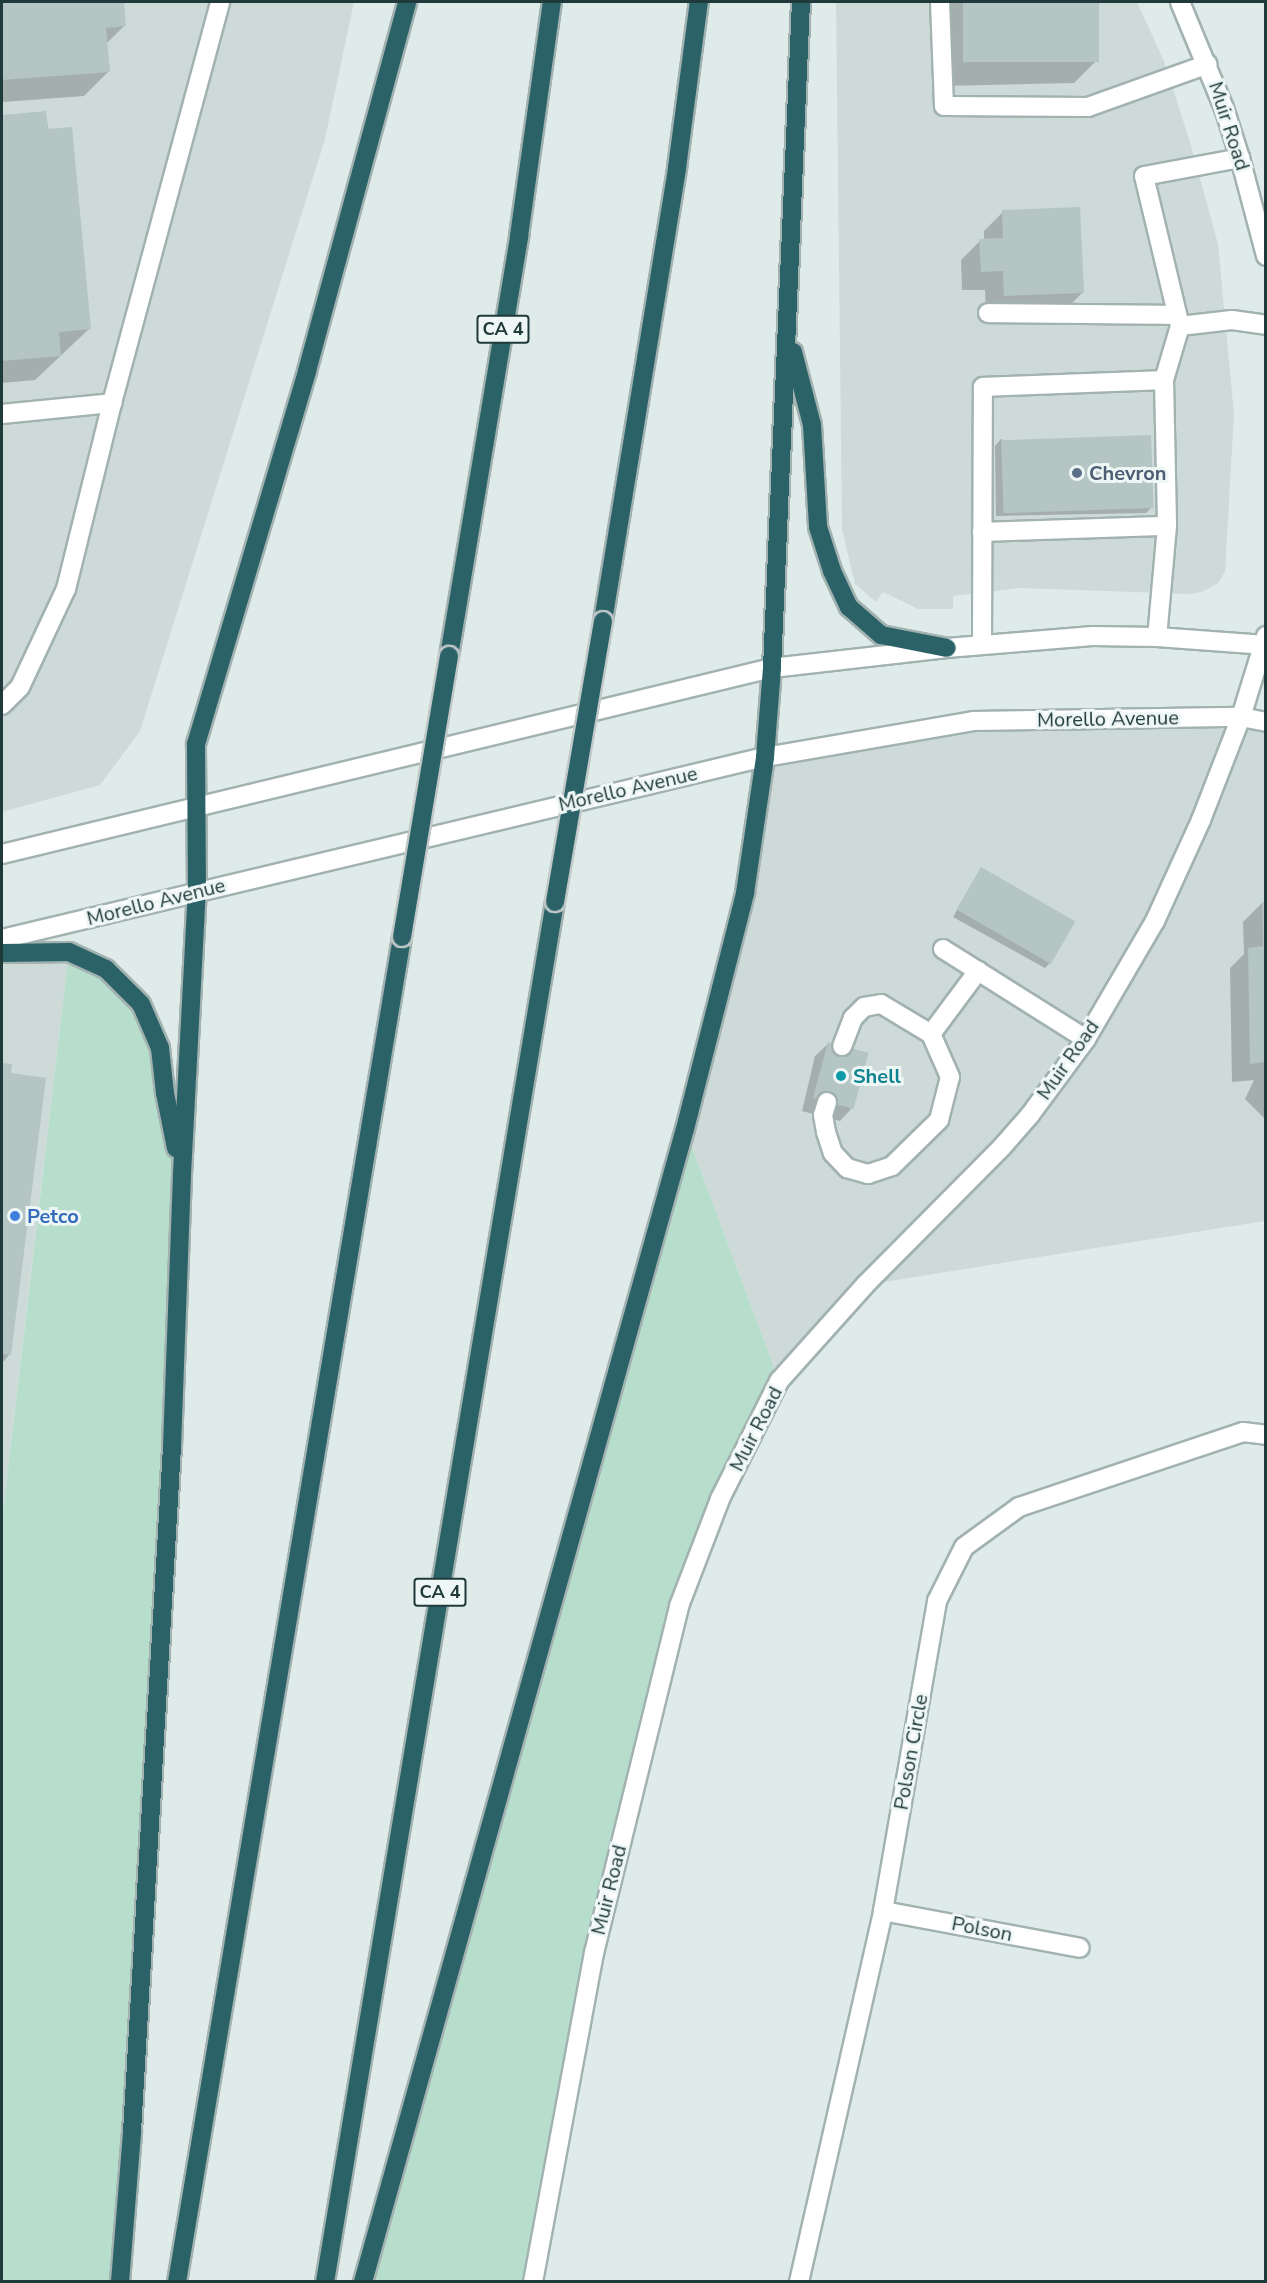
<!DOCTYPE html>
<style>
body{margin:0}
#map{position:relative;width:1267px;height:2283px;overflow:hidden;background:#dfebe9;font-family:"Nunito Sans",sans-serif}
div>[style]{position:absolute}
.built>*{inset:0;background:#cddad8}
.green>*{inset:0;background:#b7ddcd}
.shadow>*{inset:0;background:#0003}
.building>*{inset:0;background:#b4c5c3;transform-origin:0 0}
.roads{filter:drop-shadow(2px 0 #a2b2b1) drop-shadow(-2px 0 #a2b2b1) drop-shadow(0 2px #a2b2b1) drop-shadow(0 -2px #a2b2b1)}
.service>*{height:18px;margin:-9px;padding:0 9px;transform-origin:9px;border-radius:9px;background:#fff}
.minor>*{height:18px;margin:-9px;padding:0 9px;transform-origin:9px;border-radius:9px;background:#fff}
.tertiary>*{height:18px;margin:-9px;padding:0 9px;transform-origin:9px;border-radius:9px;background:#fff}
.motorway>*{height:18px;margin:-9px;padding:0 9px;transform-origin:9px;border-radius:9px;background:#2b6268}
.bridges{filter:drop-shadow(2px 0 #c1c8c8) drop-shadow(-2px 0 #c1c8c8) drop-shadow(0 2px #c1c8c8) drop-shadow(0 -2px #c1c8c8)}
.motorway-bridge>*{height:18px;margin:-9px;padding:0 9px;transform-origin:9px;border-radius:9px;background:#2b6268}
.dots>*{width:16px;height:16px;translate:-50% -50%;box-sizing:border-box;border:3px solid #eff7f6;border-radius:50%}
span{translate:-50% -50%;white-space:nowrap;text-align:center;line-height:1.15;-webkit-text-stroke:6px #eff7f6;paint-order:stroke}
.shield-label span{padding:2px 4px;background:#eff7f6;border:2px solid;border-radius:4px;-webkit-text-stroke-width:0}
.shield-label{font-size:18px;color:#203a3b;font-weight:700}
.street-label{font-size:20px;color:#203a3b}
.service-label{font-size:20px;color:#4e5e75;font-weight:700}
.left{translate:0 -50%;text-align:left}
.culture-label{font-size:20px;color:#0d838f;font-weight:700}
.shop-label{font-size:20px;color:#366cbe;font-weight:700}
.frame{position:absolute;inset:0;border:3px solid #203a3b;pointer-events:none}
</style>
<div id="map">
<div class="built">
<div style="clip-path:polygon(2px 2px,354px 2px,325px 139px,140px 731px,100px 785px,2px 812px)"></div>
<div style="clip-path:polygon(836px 2px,1137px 2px,1164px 61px,1190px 142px,1218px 244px,1234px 414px,1225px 572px,1218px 583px,1202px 592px,1190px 594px,1020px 588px,953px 596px,953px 609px,918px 609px,883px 592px,876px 602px,855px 584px,842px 529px)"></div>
<div style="clip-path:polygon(973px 721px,1265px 722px,1265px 1221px,865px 1285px,779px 1381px,685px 1129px,745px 893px,765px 757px)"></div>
<div style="clip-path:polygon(69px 952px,21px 1356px,2px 1520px,2px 953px)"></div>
</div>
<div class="green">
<div style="clip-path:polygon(69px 952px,141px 1004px,182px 1174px,120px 2281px,2px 2282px,2px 1520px)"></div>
<div style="clip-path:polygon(685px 1129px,779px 1381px,679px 1606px,594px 1953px,533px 2281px,363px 2282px)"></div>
</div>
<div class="shadow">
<div style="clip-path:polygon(2px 2px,122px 2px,124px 26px,106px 44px,109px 71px,84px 96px,2px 102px)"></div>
<div style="clip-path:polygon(938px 2px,1098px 2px,1099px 58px,1074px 83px,941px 86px)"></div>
<div style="clip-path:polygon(45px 112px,89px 329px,35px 380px,2px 383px,2px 116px)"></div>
<div style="clip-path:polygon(1003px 212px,1082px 293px,1063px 312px,986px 315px,985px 290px,962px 290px,961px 260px,980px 241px,984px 241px,984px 231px)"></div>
<div style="clip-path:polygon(1001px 439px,1152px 507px,1146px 513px,996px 516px,995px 446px)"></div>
<div style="clip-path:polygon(981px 869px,1051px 962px,1045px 968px,953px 917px)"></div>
<div style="clip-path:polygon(1262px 903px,1266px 903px,1266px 1120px,1245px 1099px,1254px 1080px,1232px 1082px,1230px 968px,1244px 954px,1243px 922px)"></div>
<div style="clip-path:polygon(828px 1044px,852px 1108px,840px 1121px,802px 1111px,815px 1056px)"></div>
<div style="clip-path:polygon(2px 1064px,10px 1066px,9px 1355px,2px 1363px)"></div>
</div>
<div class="building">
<div style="clip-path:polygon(2px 2px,124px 2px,126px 26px,106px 28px,110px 72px,2px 80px)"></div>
<div style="left:963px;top:2px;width:136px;height:60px"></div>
<div style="clip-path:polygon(46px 111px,48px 129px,72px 127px,91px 329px,59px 332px,61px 356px,2px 361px,2px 115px)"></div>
<div style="clip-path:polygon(1080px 207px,1084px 293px,1004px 296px,1003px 271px,981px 272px,979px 239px,1003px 238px,1002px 210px)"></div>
<div style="left:1151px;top:435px;width:73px;height:150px;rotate:88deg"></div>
<div style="left:981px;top:867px;width:109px;height:49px;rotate:30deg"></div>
<div style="clip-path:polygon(1262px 902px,1266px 902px,1266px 1062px,1250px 1064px,1248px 948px,1263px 946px)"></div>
<div style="left:828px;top:1042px;width:42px;height:58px;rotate:15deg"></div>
<div style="clip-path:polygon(2px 1063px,12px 1064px,11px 1073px,46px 1078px,11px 1355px,2px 1354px)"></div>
</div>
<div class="roads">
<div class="service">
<div style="left:940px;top:2px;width:104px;rotate:87.8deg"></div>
<div style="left:944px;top:106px;width:144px;rotate:0.4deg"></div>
<div style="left:1088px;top:107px;width:127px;rotate:-19.7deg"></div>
<div style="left:988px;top:313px;width:189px;rotate:0.6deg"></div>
<div style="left:1180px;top:326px;width:154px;rotate:-103.5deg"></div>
<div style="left:1144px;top:176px;width:98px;rotate:-10.6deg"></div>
<div style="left:1164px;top:380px;width:56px;rotate:-73.5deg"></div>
<div style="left:1180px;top:326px;width:52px;rotate:-6.6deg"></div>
<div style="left:1232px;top:320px;width:34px;rotate:8deg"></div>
<div style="left:2px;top:414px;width:111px;rotate:-5.7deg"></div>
<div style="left:982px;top:532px;width:185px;rotate:-1.9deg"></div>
<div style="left:982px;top:645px;width:258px;rotate:-89.8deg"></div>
<div style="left:983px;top:387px;width:181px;rotate:-2.2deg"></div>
<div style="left:1164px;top:380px;width:146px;rotate:88.8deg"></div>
<div style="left:1167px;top:526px;width:111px;rotate:95.1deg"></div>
<div style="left:2px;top:705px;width:25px;rotate:-45deg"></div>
<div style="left:20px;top:687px;width:108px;rotate:-64.9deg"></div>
<div style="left:66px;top:589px;width:192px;rotate:-76.1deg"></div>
<div style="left:112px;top:403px;width:415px;rotate:-74.9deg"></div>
<div style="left:943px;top:949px;width:169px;rotate:32.2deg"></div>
<div style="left:931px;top:1034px;width:79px;rotate:-53.3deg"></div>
<div style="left:827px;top:1102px;width:14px;rotate:107deg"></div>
<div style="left:823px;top:1115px;width:17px;rotate:80deg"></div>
<div style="left:826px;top:1132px;width:22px;rotate:72deg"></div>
<div style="left:833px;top:1153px;width:21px;rotate:47deg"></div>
<div style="left:847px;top:1168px;width:22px;rotate:16deg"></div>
<div style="left:868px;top:1174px;width:25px;rotate:-18deg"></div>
<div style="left:892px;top:1166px;width:66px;rotate:-44.4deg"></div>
<div style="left:939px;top:1120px;width:44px;rotate:-75.7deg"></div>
<div style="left:950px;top:1077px;width:47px;rotate:-113.8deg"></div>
<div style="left:931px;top:1034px;width:58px;rotate:-149deg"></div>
<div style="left:881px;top:1004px;width:17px;rotate:170deg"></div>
<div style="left:864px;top:1007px;width:16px;rotate:135deg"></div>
<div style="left:853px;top:1018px;width:30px;rotate:111deg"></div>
</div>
<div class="minor">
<div style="left:883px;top:1911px;width:200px;rotate:10.6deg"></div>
<div style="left:799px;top:2282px;width:380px;rotate:-77.2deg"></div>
<div style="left:883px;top:1911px;width:315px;rotate:-80.1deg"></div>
<div style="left:937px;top:1601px;width:60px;rotate:-63.4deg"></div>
<div style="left:964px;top:1547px;width:68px;rotate:-36deg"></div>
<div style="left:1019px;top:1507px;width:236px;rotate:-18.5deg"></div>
<div style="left:1243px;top:1432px;width:23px;rotate:7deg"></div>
</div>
<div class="tertiary">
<div style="left:1180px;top:2px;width:115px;rotate:67.5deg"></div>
<div style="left:1224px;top:108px;width:52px;rotate:72.3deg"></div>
<div style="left:1240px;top:158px;width:101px;rotate:75.1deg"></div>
<div style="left:2px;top:854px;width:792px;rotate:-13.58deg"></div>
<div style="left:772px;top:668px;width:176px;rotate:-6.5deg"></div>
<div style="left:947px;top:648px;width:146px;rotate:-4.7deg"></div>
<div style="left:1093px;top:636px;width:64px;rotate:0.9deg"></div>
<div style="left:1157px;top:637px;width:109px;rotate:4.2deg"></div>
<div style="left:2px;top:939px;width:784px;rotate:-13.42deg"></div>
<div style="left:765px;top:757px;width:211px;rotate:-9.8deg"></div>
<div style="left:973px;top:721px;width:268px;rotate:-0.9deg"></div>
<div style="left:1241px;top:717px;width:25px;rotate:11deg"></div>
<div style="left:533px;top:2282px;width:335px;rotate:-79.5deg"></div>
<div style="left:594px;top:1953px;width:357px;rotate:-76.2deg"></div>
<div style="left:679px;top:1606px;width:115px;rotate:-69deg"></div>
<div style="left:720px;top:1499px;width:132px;rotate:-63.4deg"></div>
<div style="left:779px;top:1381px;width:129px;rotate:-48.1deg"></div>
<div style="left:865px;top:1285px;width:194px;rotate:-45.2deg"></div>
<div style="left:1002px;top:1147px;width:43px;rotate:-48.8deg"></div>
<div style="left:1030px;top:1115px;width:94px;rotate:-53.6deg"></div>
<div style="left:1086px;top:1039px;width:137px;rotate:-59.7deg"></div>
<div style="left:1155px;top:921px;width:111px;rotate:-65.5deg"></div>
<div style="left:1201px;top:820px;width:110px;rotate:-68.8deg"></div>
<div style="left:1241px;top:717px;width:85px;rotate:-72.8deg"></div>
</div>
<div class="motorway">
<div style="left:793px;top:352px;width:75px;rotate:75.4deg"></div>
<div style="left:812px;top:425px;width:102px;rotate:86.6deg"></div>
<div style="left:818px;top:527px;width:46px;rotate:72.3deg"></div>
<div style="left:832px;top:571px;width:40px;rotate:65deg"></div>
<div style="left:849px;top:607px;width:43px;rotate:41.2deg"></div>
<div style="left:881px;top:635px;width:67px;rotate:11.1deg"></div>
<div style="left:603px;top:621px;width:459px;rotate:-80.7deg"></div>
<div style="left:677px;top:168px;width:167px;rotate:-82.5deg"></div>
<div style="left:449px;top:656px;width:426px;rotate:-80.5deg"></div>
<div style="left:519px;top:236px;width:236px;rotate:-82deg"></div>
<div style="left:2px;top:953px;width:67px;rotate:-0.9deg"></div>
<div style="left:69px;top:952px;width:41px;rotate:24.7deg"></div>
<div style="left:106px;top:969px;width:49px;rotate:45deg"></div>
<div style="left:141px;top:1004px;width:48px;rotate:66.6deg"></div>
<div style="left:160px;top:1048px;width:45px;rotate:83.7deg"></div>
<div style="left:165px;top:1093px;width:56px;rotate:78.7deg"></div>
<div style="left:120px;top:2282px;width:150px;rotate:-85.4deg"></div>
<div style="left:132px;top:2132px;width:686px;rotate:-86.66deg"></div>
<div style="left:172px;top:1447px;width:273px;rotate:-87.9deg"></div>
<div style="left:182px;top:1174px;width:282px;rotate:-87deg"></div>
<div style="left:197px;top:892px;width:148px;rotate:-90.4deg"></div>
<div style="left:196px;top:744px;width:389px;rotate:-73.4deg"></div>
<div style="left:307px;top:371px;width:382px;rotate:-74.8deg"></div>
<div style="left:177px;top:2282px;width:1364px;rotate:-80.5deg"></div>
<div style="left:325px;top:2282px;width:1399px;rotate:-80.54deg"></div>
<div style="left:363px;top:2282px;width:1197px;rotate:-74.4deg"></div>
<div style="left:685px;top:1129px;width:244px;rotate:-75.7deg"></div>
<div style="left:745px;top:893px;width:137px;rotate:-81.6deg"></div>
<div style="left:765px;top:757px;width:89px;rotate:-85.5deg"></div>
<div style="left:772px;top:668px;width:667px;rotate:-87.51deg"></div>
</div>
</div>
<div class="bridges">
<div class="motorway-bridge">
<div style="left:555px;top:902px;width:285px;rotate:-80.3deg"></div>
<div style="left:402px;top:937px;width:285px;rotate:-80.5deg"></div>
</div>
</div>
<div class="dots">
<div style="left:1077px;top:473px;background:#5c6f8a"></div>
<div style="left:841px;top:1076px;background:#0f9aa8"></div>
<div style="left:15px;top:1216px;background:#3f7fe0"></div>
</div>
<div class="shield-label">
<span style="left:503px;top:329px">CA 4</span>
<span style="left:440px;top:1592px">CA 4</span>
</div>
<div class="street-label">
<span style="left:1229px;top:126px;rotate:72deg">Muir Road</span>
<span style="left:1108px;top:719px;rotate:-1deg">Morello Avenue</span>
<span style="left:628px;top:789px;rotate:-13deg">Morello Avenue</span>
<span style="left:156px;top:902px;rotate:-14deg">Morello Avenue</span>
<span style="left:1068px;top:1060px;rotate:-55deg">Muir Road</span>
<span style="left:756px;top:1429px;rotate:-63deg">Muir Road</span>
<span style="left:911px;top:1752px;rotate:-80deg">Polson Circle</span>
<span style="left:609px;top:1890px;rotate:-76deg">Muir Road</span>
<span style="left:982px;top:1929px;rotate:11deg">Polson</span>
</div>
<div class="service-label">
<span class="left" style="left:1089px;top:473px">Chevron</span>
</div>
<div class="culture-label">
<span class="left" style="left:853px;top:1076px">Shell</span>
</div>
<div class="shop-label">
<span class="left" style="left:27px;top:1216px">Petco</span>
</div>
<div class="frame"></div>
</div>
